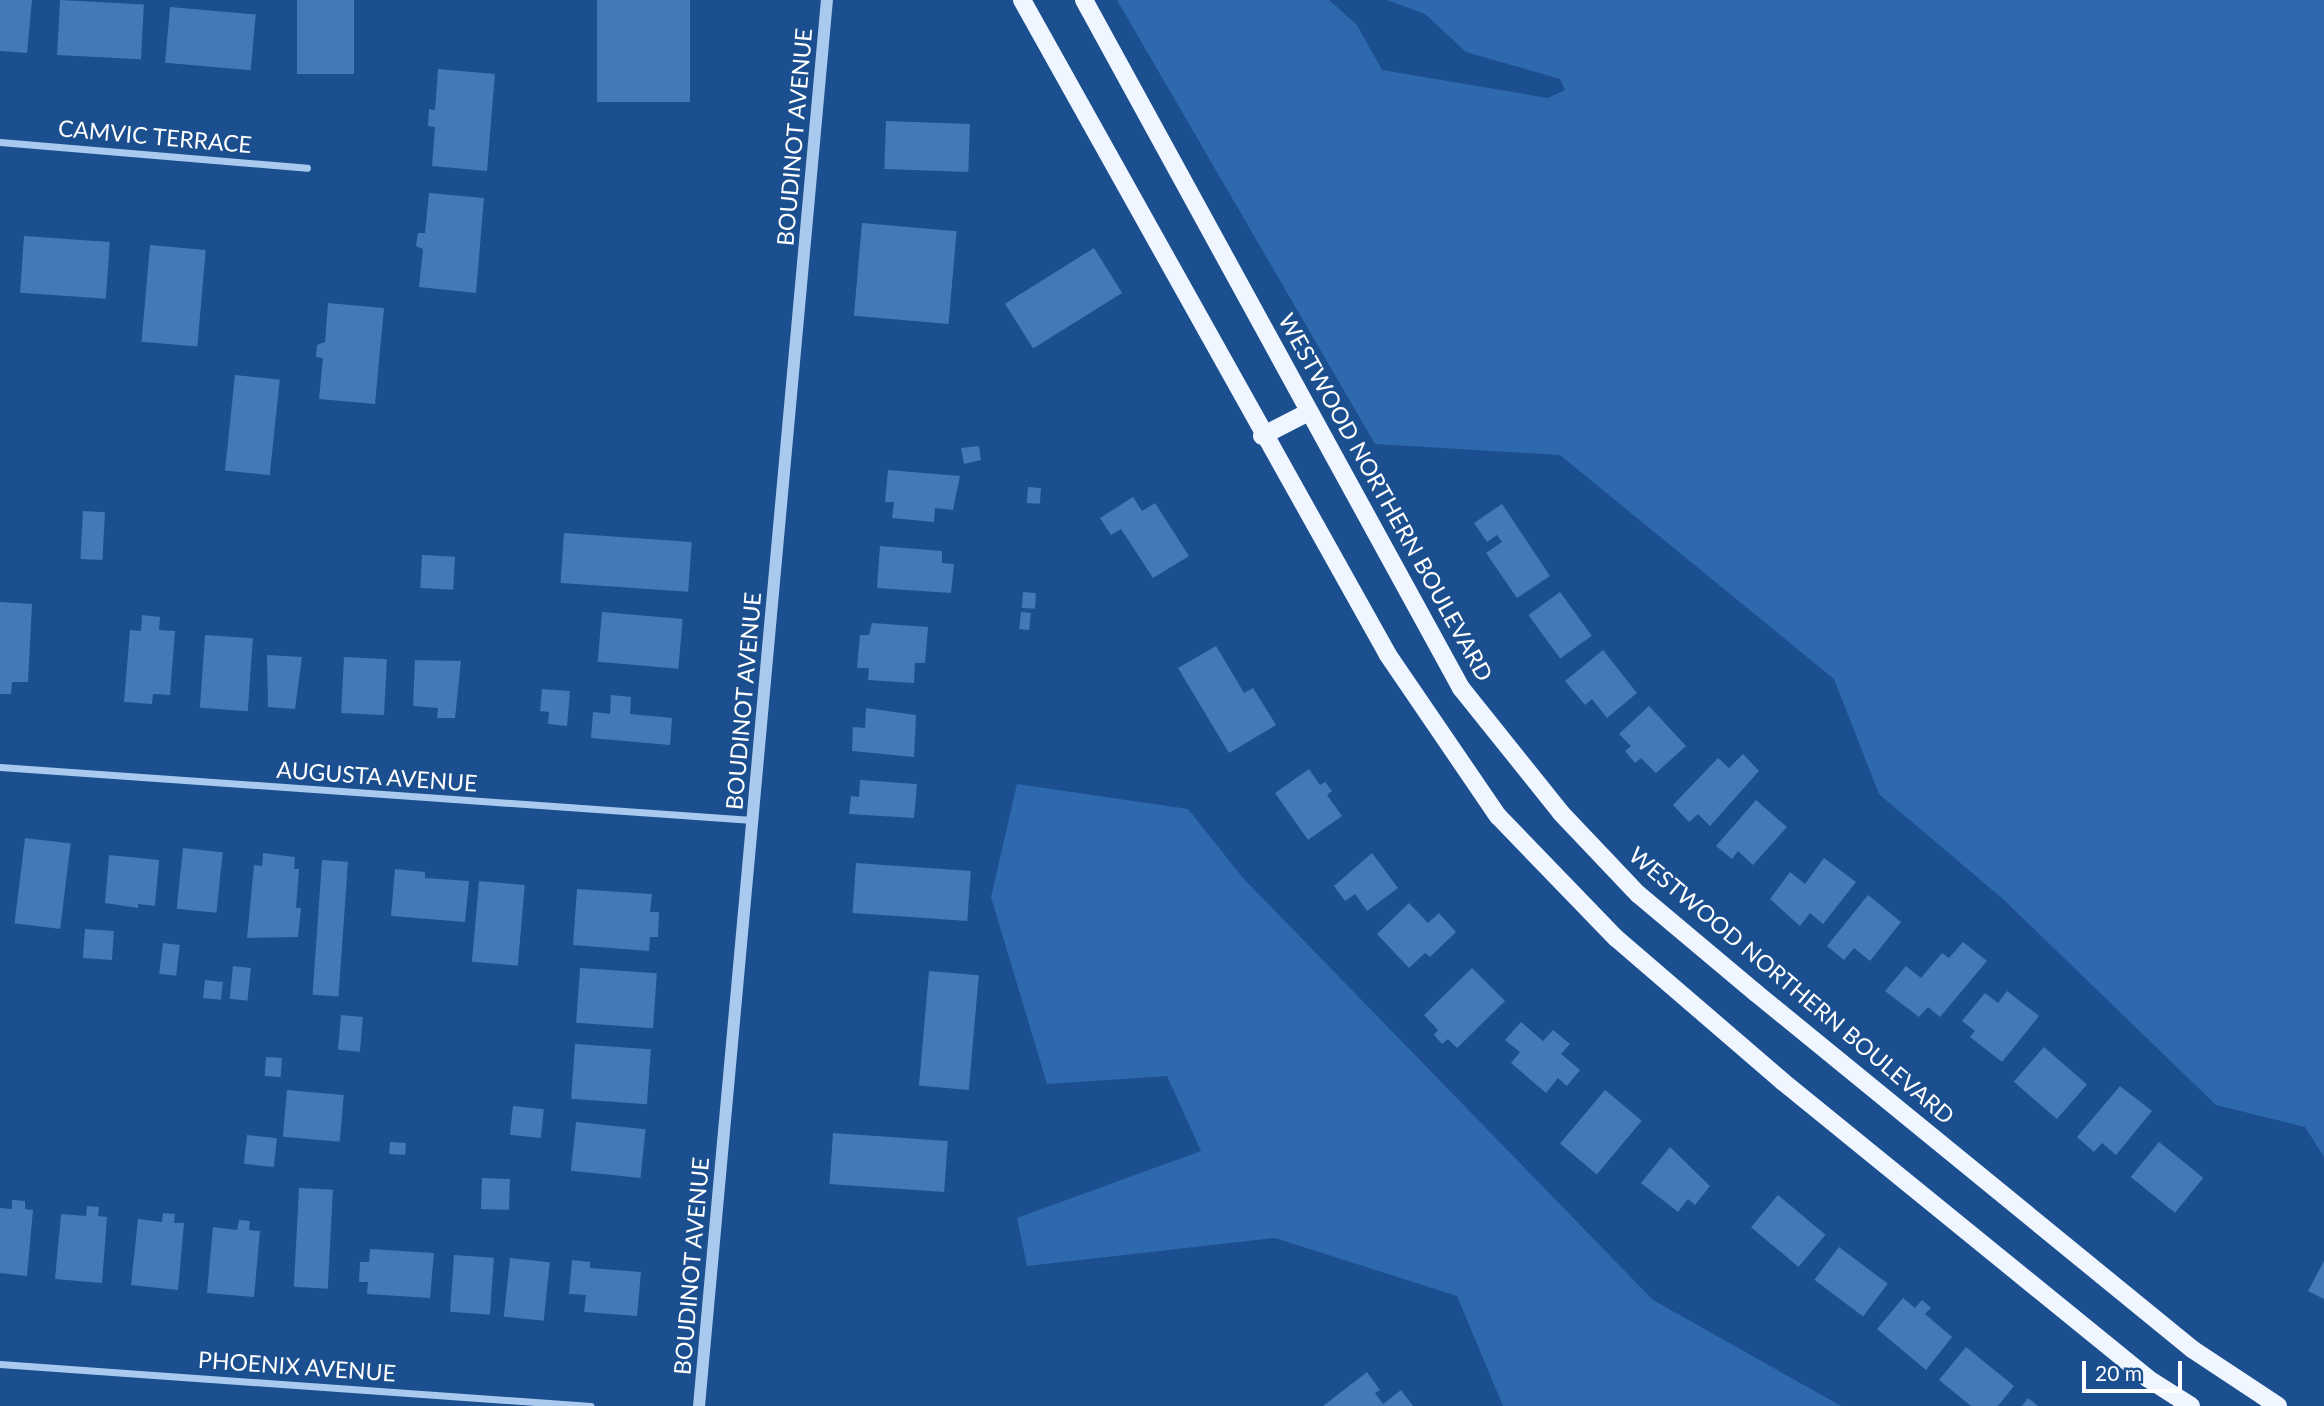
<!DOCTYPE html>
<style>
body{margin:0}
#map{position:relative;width:2324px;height:1406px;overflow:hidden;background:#1b4f8f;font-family:Lato,sans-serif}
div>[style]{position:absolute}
.green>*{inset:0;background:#2e69ad}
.building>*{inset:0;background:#4478b7;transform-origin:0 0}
.minor>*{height:7px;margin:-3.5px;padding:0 3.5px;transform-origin:3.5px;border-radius:3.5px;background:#a9c9ee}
.tertiary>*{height:12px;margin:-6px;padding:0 6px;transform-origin:6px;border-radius:6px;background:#a9c9ee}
.primary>*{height:18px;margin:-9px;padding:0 9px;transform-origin:9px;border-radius:9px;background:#f0f6ff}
span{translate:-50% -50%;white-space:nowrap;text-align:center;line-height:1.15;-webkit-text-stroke:5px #1b4f8f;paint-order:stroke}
.street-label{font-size:23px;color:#fff}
.scale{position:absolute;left:2082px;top:1361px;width:100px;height:32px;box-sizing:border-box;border:4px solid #fff;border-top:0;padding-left:9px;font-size:21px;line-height:24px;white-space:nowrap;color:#fff;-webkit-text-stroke:5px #1b4f8f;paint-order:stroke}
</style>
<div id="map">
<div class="green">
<div style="clip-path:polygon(1117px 0,1329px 0,1357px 25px,1382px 70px,1548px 98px,1565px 90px,1560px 79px,1466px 52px,1425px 14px,1387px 0,2324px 0,2324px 1157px,2305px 1127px,2216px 1105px,2003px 899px,1879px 794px,1834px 679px,1560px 455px,1375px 444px)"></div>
<div style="clip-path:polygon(1017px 784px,1188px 809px,1243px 878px,1653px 1300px,1841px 1406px,1503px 1406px,1457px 1296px,1275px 1238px,1027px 1266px,1017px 1218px,1201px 1151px,1167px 1076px,1047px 1084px,991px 897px)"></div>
</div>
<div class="building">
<div style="clip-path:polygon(0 0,32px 0,27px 53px,0 51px)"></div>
<div style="left:60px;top:0;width:84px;height:55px;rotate:3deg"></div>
<div style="left:297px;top:0;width:57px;height:74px"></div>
<div style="left:597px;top:0;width:93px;height:102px"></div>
<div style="left:170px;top:7px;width:86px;height:56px;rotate:5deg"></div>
<div style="clip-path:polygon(438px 69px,495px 74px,487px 171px,432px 166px,435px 127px,428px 126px,429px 109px,435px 110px)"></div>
<div style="left:886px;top:121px;width:84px;height:48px;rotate:2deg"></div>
<div style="clip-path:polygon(429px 193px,484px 198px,476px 293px,419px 287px,423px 249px,416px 246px,418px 233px,425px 233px)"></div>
<div style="left:862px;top:223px;width:95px;height:93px;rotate:5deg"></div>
<div style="left:24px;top:236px;width:86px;height:57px;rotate:4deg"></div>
<div style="left:150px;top:245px;width:56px;height:97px;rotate:5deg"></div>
<div style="left:1094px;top:248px;width:53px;height:105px;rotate:58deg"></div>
<div style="clip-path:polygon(328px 303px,384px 308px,375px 404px,319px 399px,323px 358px,316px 357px,317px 345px,325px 342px)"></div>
<div style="left:235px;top:375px;width:45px;height:96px;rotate:6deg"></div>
<div style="clip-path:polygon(979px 446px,981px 460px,964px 464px,961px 448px)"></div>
<div style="clip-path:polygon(888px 470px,960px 476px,953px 510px,935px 508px,934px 522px,892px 518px,894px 502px,885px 502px)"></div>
<div style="left:1028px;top:487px;width:13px;height:16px;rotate:4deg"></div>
<div style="clip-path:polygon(1133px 497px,1142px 511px,1155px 503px,1189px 556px,1153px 578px,1121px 529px,1111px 535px,1100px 518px)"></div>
<div style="clip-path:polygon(1502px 504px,1550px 576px,1517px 598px,1486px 553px,1502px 542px,1497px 535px,1487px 542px,1474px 523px)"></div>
<div style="left:83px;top:511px;width:22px;height:48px;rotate:3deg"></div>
<div style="left:564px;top:533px;width:128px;height:50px;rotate:4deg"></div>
<div style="clip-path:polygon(880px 546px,942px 551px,942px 563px,954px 564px,951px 593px,877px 588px)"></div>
<div style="left:422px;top:555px;width:33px;height:33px;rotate:3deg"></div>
<div style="left:1023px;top:592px;width:13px;height:16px;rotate:4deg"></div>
<div style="left:1560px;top:592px;width:54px;height:39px;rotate:54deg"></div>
<div style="clip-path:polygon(0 602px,32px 604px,28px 682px,12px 682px,11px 694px,0 694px)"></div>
<div style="left:602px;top:612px;width:81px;height:50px;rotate:5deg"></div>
<div style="left:1021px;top:612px;width:10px;height:17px;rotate:6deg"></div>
<div style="clip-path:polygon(142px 615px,160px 617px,159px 630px,175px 631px,170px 695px,153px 694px,152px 704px,124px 702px,130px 630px,141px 631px)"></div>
<div style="clip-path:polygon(872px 623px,928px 627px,925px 663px,915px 663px,914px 683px,868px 680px,869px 668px,857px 668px,860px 635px,869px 635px)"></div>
<div style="left:205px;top:635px;width:48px;height:73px;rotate:4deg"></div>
<div style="clip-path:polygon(1216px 646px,1244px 693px,1253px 688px,1276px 725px,1229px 753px,1178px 668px)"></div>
<div style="clip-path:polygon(1603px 650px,1637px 693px,1607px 718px,1592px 699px,1585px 705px,1565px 681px)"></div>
<div style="clip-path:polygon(267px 655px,302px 657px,295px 709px,268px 707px)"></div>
<div style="left:344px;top:657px;width:43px;height:56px;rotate:3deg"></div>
<div style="clip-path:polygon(415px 660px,461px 661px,455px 718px,437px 718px,438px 708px,413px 706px)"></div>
<div style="clip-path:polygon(542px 689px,570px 691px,567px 726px,548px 724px,549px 712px,540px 711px)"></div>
<div style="clip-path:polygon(611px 695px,631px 697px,630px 714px,672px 718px,670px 745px,591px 738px,593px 712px,610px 714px)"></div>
<div style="clip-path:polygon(1649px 706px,1686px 746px,1656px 773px,1641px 758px,1635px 763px,1625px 751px,1631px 746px,1619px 734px)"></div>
<div style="clip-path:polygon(866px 708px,916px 715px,914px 757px,852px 751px,853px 727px,865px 728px)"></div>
<div style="clip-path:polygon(1743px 754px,1759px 771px,1710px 826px,1698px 814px,1689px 822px,1673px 805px,1718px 758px,1729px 768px)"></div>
<div style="clip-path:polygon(1309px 769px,1320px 785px,1325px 782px,1332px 791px,1327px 795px,1342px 816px,1308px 840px,1275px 793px)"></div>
<div style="clip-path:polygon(860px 780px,917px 784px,914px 818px,849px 814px,851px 796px,859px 797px)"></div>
<div style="clip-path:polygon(1756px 800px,1787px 827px,1753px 865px,1738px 851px,1732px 859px,1716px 846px)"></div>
<div style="left:25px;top:838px;width:46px;height:86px;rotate:7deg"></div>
<div style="left:183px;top:848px;width:40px;height:61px;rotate:6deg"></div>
<div style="clip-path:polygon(263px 853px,295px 857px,294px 869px,299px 869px,296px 908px,301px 908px,298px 937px,247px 938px,254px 865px,262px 866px)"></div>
<div style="clip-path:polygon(1372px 853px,1398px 888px,1367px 911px,1355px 894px,1345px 901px,1334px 886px)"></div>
<div style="clip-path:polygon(109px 855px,159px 860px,155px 906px,138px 904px,138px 908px,105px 903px)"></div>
<div style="clip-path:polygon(1824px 858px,1856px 882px,1823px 924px,1810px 913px,1800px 926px,1770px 899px,1790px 872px,1805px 884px)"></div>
<div style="left:322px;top:860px;width:26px;height:135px;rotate:4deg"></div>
<div style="left:856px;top:863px;width:115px;height:50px;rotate:4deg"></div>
<div style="clip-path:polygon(395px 869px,425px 872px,425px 878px,469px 881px,465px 922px,391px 916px)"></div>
<div style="left:479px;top:881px;width:46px;height:81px;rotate:5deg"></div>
<div style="clip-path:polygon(577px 889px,652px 894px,650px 912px,659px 912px,658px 937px,650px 937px,649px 951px,573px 945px)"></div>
<div style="clip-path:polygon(1868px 895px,1901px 922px,1870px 961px,1854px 948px,1844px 960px,1827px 946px)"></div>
<div style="clip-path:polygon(1409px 903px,1428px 923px,1439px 913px,1456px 932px,1430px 957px,1425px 953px,1409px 968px,1377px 934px)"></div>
<div style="left:85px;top:929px;width:29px;height:29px;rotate:4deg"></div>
<div style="clip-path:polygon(1963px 942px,1987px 961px,1940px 1017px,1928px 1007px,1919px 1017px,1885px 991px,1906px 966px,1921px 978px,1942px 953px,1949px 958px)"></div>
<div style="left:163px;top:943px;width:17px;height:31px;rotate:7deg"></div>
<div style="left:233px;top:966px;width:18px;height:33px;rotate:6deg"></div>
<div style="left:580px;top:968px;width:77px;height:55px;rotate:4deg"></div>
<div style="clip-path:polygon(1472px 968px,1505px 1001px,1457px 1048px,1448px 1039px,1442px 1044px,1434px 1035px,1438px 1030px,1424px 1015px)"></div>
<div style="left:929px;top:971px;width:50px;height:115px;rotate:5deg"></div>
<div style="left:205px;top:980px;width:18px;height:18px;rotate:6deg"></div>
<div style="clip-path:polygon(2007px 991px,2039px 1016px,2002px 1062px,1970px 1037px,1975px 1031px,1962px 1021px,1985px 993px,1998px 1003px)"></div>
<div style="left:341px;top:1015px;width:22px;height:35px;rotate:5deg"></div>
<div style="clip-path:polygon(1521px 1022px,1543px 1041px,1553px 1030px,1570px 1044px,1561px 1054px,1580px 1070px,1567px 1086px,1558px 1078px,1546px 1093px,1511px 1063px,1520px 1052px,1505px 1040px)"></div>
<div style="left:575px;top:1044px;width:76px;height:55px;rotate:4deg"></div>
<div style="left:2044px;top:1047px;width:57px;height:46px;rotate:41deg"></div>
<div style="left:266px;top:1057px;width:16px;height:19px;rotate:4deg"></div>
<div style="clip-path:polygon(2120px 1086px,2152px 1111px,2116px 1155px,2102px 1143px,2094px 1152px,2077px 1137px)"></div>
<div style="left:287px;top:1090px;width:57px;height:47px;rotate:5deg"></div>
<div style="left:1605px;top:1090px;width:48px;height:70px;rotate:40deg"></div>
<div style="left:513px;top:1106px;width:31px;height:29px;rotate:6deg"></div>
<div style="left:576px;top:1122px;width:70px;height:49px;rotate:6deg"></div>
<div style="left:833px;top:1133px;width:115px;height:51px;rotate:4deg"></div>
<div style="left:247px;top:1135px;width:30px;height:29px;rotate:6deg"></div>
<div style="left:390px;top:1142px;width:16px;height:12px;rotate:4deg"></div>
<div style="left:2159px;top:1142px;width:57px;height:45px;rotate:39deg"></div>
<div style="clip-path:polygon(1670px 1147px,1710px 1186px,1695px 1205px,1688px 1199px,1678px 1212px,1641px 1183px)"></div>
<div style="left:482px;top:1178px;width:28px;height:31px;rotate:2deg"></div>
<div style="left:299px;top:1188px;width:34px;height:99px;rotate:3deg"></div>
<div style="left:1778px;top:1195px;width:62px;height:42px;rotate:40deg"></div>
<div style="clip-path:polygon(12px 1200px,25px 1201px,25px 1209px,33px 1210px,27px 1276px,0 1273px,0 1208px,12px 1209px)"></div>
<div style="clip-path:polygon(87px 1206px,99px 1207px,98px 1216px,107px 1217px,102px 1283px,55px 1279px,61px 1214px,86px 1216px)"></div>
<div style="clip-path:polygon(163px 1213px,175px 1214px,174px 1223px,184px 1223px,178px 1290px,131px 1285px,138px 1219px,162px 1222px)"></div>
<div style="clip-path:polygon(239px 1220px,250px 1221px,249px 1230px,260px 1231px,254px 1297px,207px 1293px,213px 1227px,237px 1230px)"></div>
<div style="left:1839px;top:1247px;width:61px;height:41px;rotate:37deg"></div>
<div style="clip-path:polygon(370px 1249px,434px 1253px,430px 1298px,367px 1294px,368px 1282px,359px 1282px,360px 1262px,369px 1262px)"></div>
<div style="left:454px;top:1255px;width:40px;height:57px;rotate:4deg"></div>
<div style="left:510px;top:1258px;width:40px;height:59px;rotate:6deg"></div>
<div style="clip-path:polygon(572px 1260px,590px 1262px,590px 1268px,641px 1272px,637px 1316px,584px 1312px,586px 1295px,569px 1294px)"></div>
<div style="clip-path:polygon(2324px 1261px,2324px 1299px,2308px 1291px)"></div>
<div style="clip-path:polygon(1903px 1298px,1915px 1308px,1922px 1300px,1931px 1308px,1925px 1314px,1952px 1337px,1926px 1370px,1877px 1329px)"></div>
<div style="clip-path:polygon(1966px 1347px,2014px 1386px,1998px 1406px,1971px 1406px,1939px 1380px)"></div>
<div style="clip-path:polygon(1367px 1372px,1380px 1390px,1375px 1393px,1383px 1404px,1401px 1390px,1413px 1406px,1323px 1406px)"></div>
<div style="clip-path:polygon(2028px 1398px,2038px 1406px,2022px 1406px)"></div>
</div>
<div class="minor">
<div style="left:0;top:142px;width:308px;rotate:4.8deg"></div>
<div style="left:0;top:767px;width:754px;rotate:4.03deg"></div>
<div style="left:0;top:1364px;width:592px;rotate:4.06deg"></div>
</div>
<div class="tertiary">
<div style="left:699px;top:1406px;width:1412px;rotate:-84.8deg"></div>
</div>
<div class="primary">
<div style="left:1022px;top:0;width:750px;rotate:60.8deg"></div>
<div style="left:1388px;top:655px;width:195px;rotate:55.7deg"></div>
<div style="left:1498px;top:816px;width:170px;rotate:46deg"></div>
<div style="left:1616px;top:938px;width:219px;rotate:40.7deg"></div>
<div style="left:1782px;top:1081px;width:471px;rotate:39.1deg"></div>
<div style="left:2147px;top:1378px;width:52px;rotate:32.5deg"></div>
<div style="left:1084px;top:0;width:785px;rotate:61.28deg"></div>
<div style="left:1461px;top:688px;width:160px;rotate:51.3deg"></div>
<div style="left:1561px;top:813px;width:112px;rotate:46.5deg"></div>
<div style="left:1638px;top:894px;width:154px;rotate:40deg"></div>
<div style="left:1756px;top:993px;width:563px;rotate:39.23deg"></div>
<div style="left:2192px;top:1349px;width:103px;rotate:33.5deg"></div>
<div style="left:1262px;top:436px;width:53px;rotate:-27.1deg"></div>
</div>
<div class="street-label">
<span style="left:155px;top:136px;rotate:5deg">CAMVIC TERRACE</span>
<span style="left:794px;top:137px;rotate:-85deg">BOUDINOT AVENUE</span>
<span style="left:1386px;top:497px;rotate:61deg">WESTWOOD NORTHERN BOULEVARD</span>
<span style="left:743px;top:701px;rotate:-85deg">BOUDINOT AVENUE</span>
<span style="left:377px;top:776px;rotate:4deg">AUGUSTA AVENUE</span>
<span style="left:1792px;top:985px;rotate:40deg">WESTWOOD NORTHERN BOULEVARD</span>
<span style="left:691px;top:1266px;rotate:-85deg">BOUDINOT AVENUE</span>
<span style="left:297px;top:1366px;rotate:4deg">PHOENIX AVENUE</span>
</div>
<div class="scale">20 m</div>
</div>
